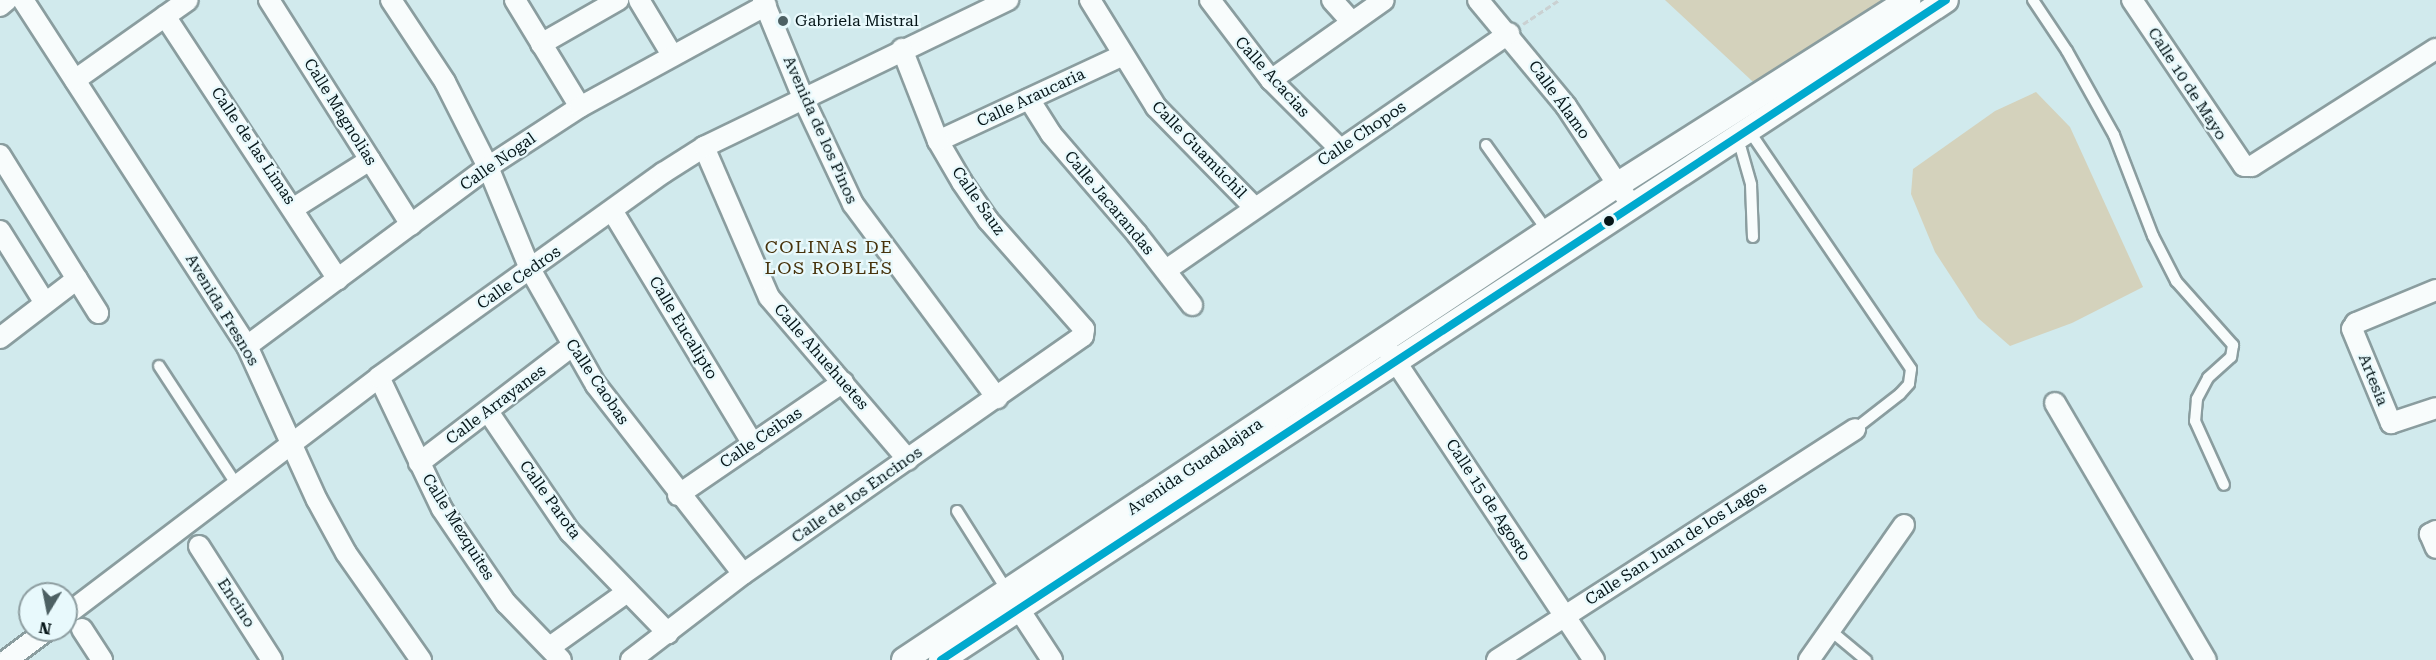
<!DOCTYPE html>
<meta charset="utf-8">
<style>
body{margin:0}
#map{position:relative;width:2436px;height:660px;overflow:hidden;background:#d1eaed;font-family:"Roboto Serif",serif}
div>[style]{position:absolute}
.green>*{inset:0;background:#d4d2bc}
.path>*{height:3px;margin-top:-1.5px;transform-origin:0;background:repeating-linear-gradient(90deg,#cad1d2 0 6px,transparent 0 9px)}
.roads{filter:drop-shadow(2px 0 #8a9d9f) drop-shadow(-2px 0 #8a9d9f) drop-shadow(0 2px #8a9d9f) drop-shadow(0 -2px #8a9d9f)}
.service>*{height:10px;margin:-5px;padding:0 5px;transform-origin:5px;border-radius:5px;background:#f8fcfc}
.minor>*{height:20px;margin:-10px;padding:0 10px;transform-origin:10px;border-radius:10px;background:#f8fcfc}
.tertiary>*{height:24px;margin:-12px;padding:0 12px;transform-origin:12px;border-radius:12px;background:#f8fcfc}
.bus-1>*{height:8px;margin:-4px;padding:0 4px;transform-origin:4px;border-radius:4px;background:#00a9ce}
.dots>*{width:16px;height:16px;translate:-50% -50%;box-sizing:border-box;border:3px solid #e8f9fc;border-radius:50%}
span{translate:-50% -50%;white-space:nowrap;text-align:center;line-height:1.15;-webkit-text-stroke:4.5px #e8f9fc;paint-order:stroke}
.poi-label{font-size:16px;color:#061619}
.left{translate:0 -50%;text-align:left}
.street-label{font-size:16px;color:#061619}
.neighbourhood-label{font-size:18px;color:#47330c;letter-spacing:1.5px}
.north{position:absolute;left:18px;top:582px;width:60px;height:60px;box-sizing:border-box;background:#e8f9fc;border:2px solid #8e9ea1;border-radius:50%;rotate:190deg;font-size:16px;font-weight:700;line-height:24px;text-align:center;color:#061619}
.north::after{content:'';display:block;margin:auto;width:21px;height:27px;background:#4d6063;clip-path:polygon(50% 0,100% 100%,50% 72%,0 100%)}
</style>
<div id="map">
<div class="green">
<div style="clip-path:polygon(1665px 0,1908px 0,1765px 93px)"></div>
<div style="clip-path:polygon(2036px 92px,2070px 127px,2143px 287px,2072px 323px,2010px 346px,1978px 318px,1935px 252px,1911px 194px,1913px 169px,1995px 111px)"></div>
</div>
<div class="path">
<div style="left:1523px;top:24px;width:43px;rotate:-33.7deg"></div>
</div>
<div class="roads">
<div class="service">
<div style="left:2033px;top:0;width:61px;rotate:56.3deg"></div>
<div style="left:2067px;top:51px;width:96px;rotate:60.8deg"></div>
<div style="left:2114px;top:135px;width:108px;rotate:68.9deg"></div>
<div style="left:2153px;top:236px;width:51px;rotate:62.9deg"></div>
<div style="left:2176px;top:281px;width:86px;rotate:48.3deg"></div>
<div style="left:2233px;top:345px;width:12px;rotate:99deg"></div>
<div style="left:2231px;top:357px;width:31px;rotate:138deg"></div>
<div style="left:2208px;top:378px;width:24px;rotate:118deg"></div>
<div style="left:2197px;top:399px;width:22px;rotate:95deg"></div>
<div style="left:2195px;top:421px;width:70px;rotate:65.6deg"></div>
<div style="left:1748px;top:129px;width:290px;rotate:55.8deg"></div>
<div style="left:1911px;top:369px;width:15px;rotate:98deg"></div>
<div style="left:1909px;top:384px;width:13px;rotate:132deg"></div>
<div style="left:1900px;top:394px;width:57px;rotate:142.1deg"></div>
<div style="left:1734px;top:138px;width:13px;rotate:58deg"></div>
<div style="left:1741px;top:149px;width:37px;rotate:74deg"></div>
<div style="left:1751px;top:185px;width:52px;rotate:87.8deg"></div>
<div style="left:1486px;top:145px;width:107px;rotate:54.5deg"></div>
<div style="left:159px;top:366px;width:142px;rotate:56.8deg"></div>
<div style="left:957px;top:511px;width:96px;rotate:57.8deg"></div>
<div style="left:1830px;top:630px;width:47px;rotate:39.8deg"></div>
</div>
<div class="minor">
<div style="left:23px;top:0;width:412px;rotate:57.1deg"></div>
<div style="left:247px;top:346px;width:169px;rotate:65.6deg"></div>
<div style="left:317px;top:500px;width:60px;rotate:61.3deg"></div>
<div style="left:346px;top:553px;width:131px;rotate:55deg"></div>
<div style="left:269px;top:0;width:266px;rotate:57.7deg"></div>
<div style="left:391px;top:0;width:98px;rotate:56.6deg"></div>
<div style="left:445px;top:82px;width:95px;rotate:63.2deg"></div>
<div style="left:488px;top:167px;width:110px;rotate:67.6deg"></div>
<div style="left:530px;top:269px;width:133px;rotate:60.4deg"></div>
<div style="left:596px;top:385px;width:239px;rotate:52.1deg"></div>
<div style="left:515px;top:0;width:125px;rotate:58.7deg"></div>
<div style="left:639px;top:0;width:64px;rotate:59deg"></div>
<div style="left:763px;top:0;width:108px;rotate:67.7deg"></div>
<div style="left:804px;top:100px;width:115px;rotate:64.8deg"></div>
<div style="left:853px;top:204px;width:242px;rotate:53.4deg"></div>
<div style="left:1090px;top:0;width:126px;rotate:58.3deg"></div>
<div style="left:1156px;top:107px;width:139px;rotate:45.6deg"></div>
<div style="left:1210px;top:0;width:101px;rotate:52.7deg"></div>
<div style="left:1271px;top:80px;width:98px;rotate:45deg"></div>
<div style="left:1332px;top:0;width:30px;rotate:48deg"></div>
<div style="left:1478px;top:0;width:138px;rotate:50.3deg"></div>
<div style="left:1566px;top:106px;width:120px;rotate:56.6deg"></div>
<div style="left:2132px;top:0;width:200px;rotate:56deg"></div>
<div style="left:2244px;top:166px;width:8px"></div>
<div style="left:2252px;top:166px;width:218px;rotate:-32.5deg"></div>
<div style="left:0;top:6px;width:9px;rotate:-41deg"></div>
<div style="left:165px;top:16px;width:315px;rotate:56.7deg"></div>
<div style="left:541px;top:44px;width:89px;rotate:-29.7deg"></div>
<div style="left:75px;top:80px;width:138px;rotate:-35.3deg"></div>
<div style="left:1271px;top:80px;width:138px;rotate:-35.3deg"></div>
<div style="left:1029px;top:99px;width:41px;rotate:57.8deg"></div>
<div style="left:1051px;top:134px;width:132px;rotate:49.3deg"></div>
<div style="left:1137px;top:234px;width:90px;rotate:52.2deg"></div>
<div style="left:938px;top:141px;width:204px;rotate:-24.9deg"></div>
<div style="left:704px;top:147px;width:163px;rotate:66.6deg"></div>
<div style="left:769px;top:297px;width:214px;rotate:49.5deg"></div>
<div style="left:0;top:155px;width:146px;rotate:58.2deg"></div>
<div style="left:77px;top:279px;width:97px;rotate:142.5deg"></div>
<div style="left:294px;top:208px;width:90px;rotate:-32.3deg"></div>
<div style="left:613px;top:212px;width:271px;rotate:58.9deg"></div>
<div style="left:0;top:231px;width:85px;rotate:58deg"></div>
<div style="left:1166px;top:270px;width:417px;rotate:-34.6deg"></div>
<div style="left:77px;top:279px;width:40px;rotate:58deg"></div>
<div style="left:2436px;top:290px;width:87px;rotate:157.6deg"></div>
<div style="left:2356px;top:323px;width:7px;rotate:124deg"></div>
<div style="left:2352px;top:329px;width:102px;rotate:67.5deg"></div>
<div style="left:2391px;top:423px;width:47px;rotate:-18.4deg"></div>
<div style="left:247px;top:346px;width:300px;rotate:-36.6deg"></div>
<div style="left:488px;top:167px;width:110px;rotate:-33.1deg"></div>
<div style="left:580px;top:107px;width:212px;rotate:-28.7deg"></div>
<div style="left:1388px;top:350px;width:372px;rotate:56.4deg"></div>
<div style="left:379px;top:377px;width:146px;rotate:64.5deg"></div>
<div style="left:442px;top:509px;width:114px;rotate:55.8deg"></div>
<div style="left:506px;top:603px;width:79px;rotate:46deg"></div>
<div style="left:2055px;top:403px;width:298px;rotate:59.6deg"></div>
<div style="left:489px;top:413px;width:144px;rotate:55.8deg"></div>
<div style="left:570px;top:532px;width:141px;rotate:45.9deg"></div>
<div style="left:419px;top:463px;width:193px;rotate:-37.4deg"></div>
<div style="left:678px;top:495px;width:200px;rotate:-34.4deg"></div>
<div style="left:2436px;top:531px;width:7px;rotate:153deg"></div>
<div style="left:2430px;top:534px;width:15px;rotate:67deg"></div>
<div style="left:199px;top:546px;width:135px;rotate:57.4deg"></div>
<div style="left:1011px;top:597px;width:75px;rotate:56.9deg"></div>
<div style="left:66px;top:615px;width:393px;rotate:-37.2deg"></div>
<div style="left:379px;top:377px;width:350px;rotate:-35.7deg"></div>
<div style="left:663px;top:173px;width:49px;rotate:-32.4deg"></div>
<div style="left:704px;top:147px;width:338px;rotate:-25.8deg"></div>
<div style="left:82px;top:629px;width:37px;rotate:57deg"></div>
<div style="left:550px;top:647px;width:95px;rotate:-35.5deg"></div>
<div style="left:7px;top:660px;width:50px;rotate:-36.9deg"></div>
<div style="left:631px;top:660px;width:141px;rotate:-37.5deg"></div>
<div style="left:743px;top:574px;width:415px;rotate:-35deg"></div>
<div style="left:1083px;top:336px;width:7px;rotate:-82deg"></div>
<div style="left:1084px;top:329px;width:145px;rotate:-131.4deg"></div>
<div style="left:988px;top:220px;width:46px;rotate:-124.4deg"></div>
<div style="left:962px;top:182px;width:48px;rotate:-120.3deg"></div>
<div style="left:938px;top:141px;width:99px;rotate:-111.4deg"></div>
<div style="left:1497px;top:660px;width:426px;rotate:-32.8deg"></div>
<div style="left:1809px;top:660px;width:165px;rotate:-54.9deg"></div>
</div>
<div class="tertiary">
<div style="left:904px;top:660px;width:857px;rotate:-33.67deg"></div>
<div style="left:1617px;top:185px;width:345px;rotate:-32.4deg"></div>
<div style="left:941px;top:660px;width:1202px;rotate:-33.29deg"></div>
</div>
</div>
<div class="bus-1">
<div style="left:941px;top:660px;width:1202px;rotate:-33.29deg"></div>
</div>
<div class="dots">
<div style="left:783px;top:21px;background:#4d6063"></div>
<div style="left:1609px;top:221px;background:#061619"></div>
</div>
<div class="poi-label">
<span class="left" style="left:795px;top:21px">Gabriela Mistral</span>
</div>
<div class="street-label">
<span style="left:1272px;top:77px;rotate:48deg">Calle Acacias</span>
<span style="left:2187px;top:84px;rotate:57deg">Calle 10 de Mayo</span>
<span style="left:1031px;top:98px;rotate:-25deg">Calle Araucaria</span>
<span style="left:1559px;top:100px;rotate:54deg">Calle Álamo</span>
<span style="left:340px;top:112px;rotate:58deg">Calle Magnolias</span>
<span style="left:820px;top:130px;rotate:66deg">Avenida de los Pinos</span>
<span style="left:1362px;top:134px;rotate:-34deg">Calle Chopos</span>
<span style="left:253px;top:146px;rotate:56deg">Calle de las Limas</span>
<span style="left:1199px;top:150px;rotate:46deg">Calle Guamúchil</span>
<span style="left:498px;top:162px;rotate:-35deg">Calle Nogal</span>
<span style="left:978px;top:201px;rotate:55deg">Calle Sauz</span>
<span style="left:1109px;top:203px;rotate:50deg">Calle Jacarandas</span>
<span style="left:519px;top:278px;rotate:-35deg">Calle Cedros</span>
<span style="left:222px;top:310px;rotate:59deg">Avenida Fresnos</span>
<span style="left:683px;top:328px;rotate:59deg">Calle Eucalipto</span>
<span style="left:821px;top:357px;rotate:49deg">Calle Ahuehuetes</span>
<span style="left:2373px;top:380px;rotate:68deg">Artesia</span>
<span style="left:597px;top:382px;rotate:56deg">Calle Caobas</span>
<span style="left:496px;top:405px;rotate:-37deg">Calle Arrayanes</span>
<span style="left:761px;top:438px;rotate:-34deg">Calle Ceibas</span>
<span style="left:1195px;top:467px;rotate:-34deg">Avenida Guadalajara</span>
<span style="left:857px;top:495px;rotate:-35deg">Calle de los Encinos</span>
<span style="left:550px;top:500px;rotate:54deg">Calle Parota</span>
<span style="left:1488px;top:500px;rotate:57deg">Calle 15 de Agosto</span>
<span style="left:458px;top:527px;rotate:58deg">Calle Mezquites</span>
<span style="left:1676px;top:544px;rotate:-33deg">Calle San Juan de los Lagos</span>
<span style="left:236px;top:603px;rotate:57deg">Encino</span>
</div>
<div class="neighbourhood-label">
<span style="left:829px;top:258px">COLINAS DE<br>LOS ROBLES</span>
</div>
<div class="north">N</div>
</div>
